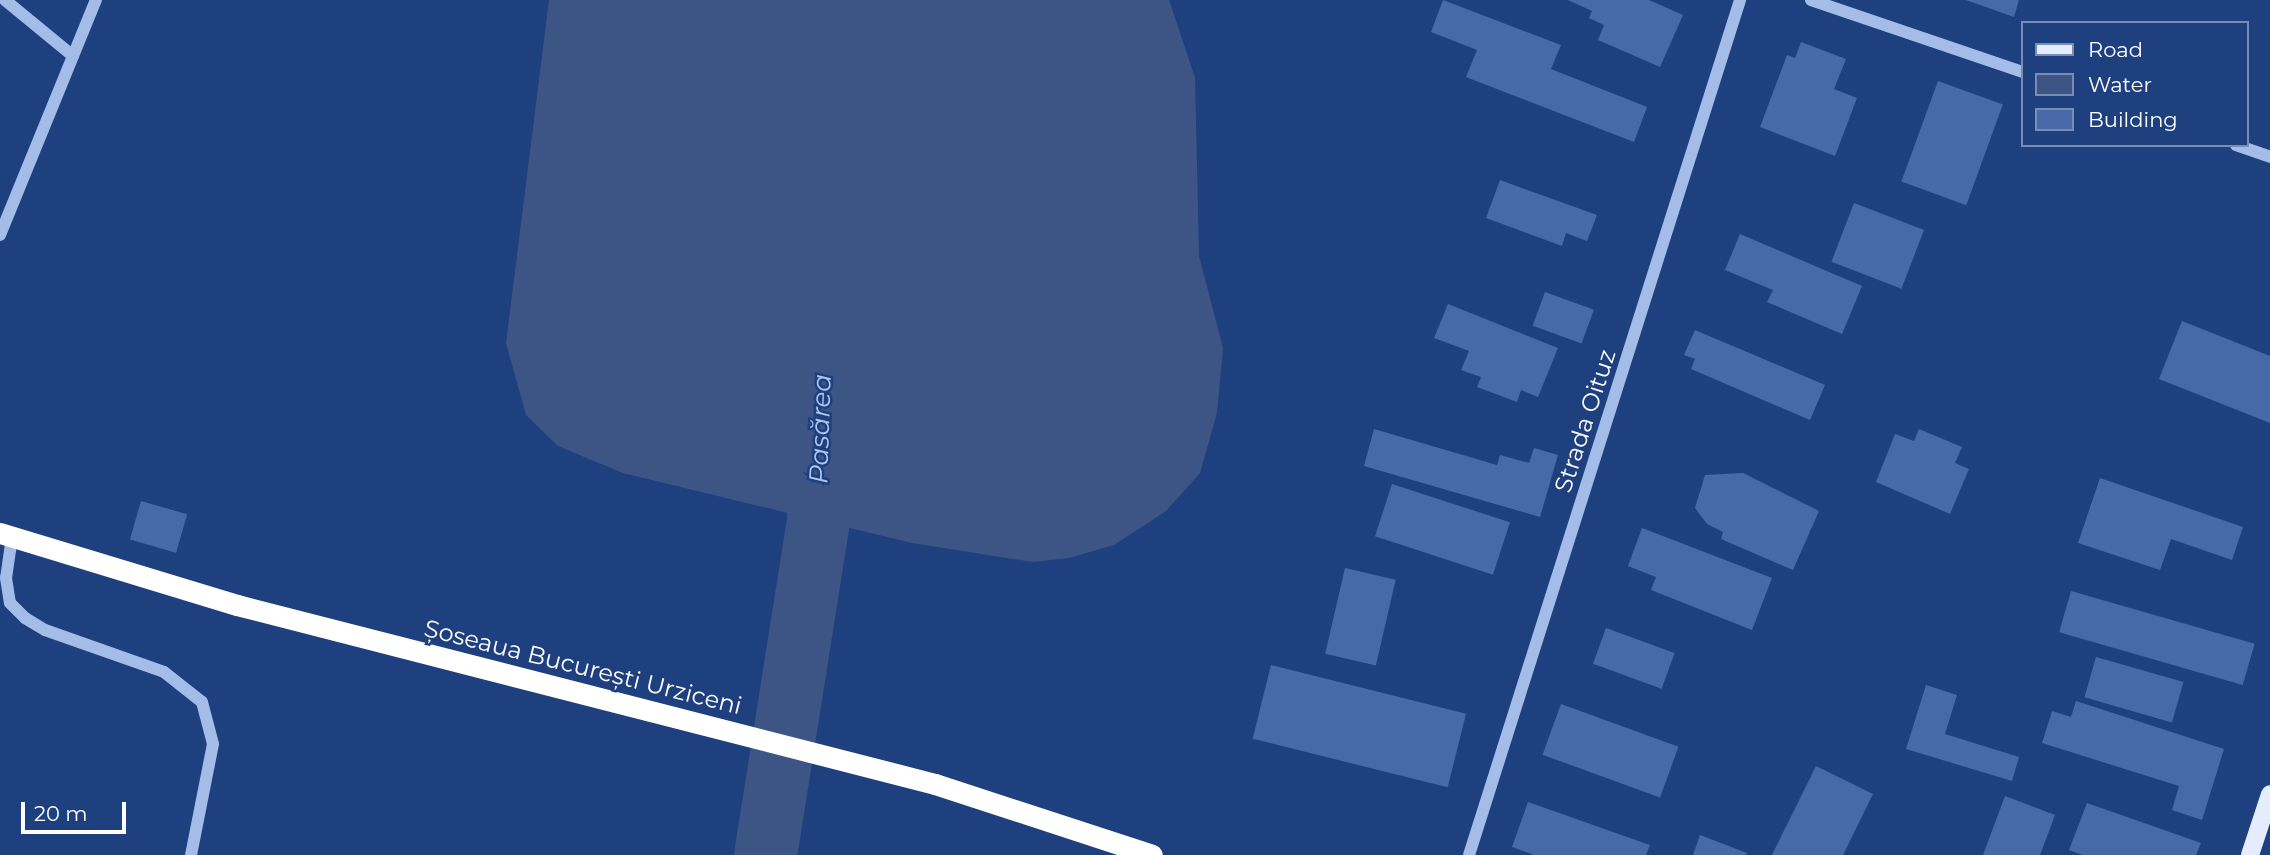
<!DOCTYPE html>
<meta charset="utf-8">
<style>
body{margin:0}
#map{position:relative;width:2270px;height:855px;overflow:hidden;background:#1f407f;font-family:Montserrat,sans-serif}
div>[style]{position:absolute}
.water>*{inset:0;background:#3d5584}
.river>*{height:63px;margin:-31.5px;padding:0 31.5px;transform-origin:31.5px;border-radius:31.5px;background:#3d5584}
.building>*{inset:0;background:#4769a8;transform-origin:0 0}
.minor>*{height:12px;margin:-6px;padding:0 6px;transform-origin:6px;border-radius:6px;background:#a3bce8}
.major>*{height:18px;margin:-9px;padding:0 9px;transform-origin:9px;border-radius:9px;background:#e5ecfe}
.highway>*{height:21px;margin:-10.5px;padding:0 10.5px;transform-origin:10.5px;border-radius:10.5px;background:#fff}
span{translate:-50% -50%;white-space:nowrap;text-align:center;line-height:1.15;-webkit-text-stroke:5px #1f407f;paint-order:stroke}
.street-label{font-size:24px;color:#fff}
.water-label{font-size:26px;color:#aec6f0;font-style:italic}
.legend{position:absolute;left:2021px;top:21px;width:228px;height:126px;box-sizing:border-box;background:#1f407f;border:2px solid #798cb2;margin:0;padding:9px 12px;list-style:none;font-size:21px;color:#fff}
.legend li{display:flex;align-items:center;gap:14px;height:35px}
.legend b{width:35px;border:2px solid #798cb2}
.scale{position:absolute;left:21px;top:802px;width:105px;height:32px;box-sizing:border-box;border:4px solid #fff;border-top:0;padding-left:9px;font-size:21px;line-height:24px;white-space:nowrap;color:#fff;-webkit-text-stroke:5px #1f407f;paint-order:stroke}
</style>
<div id="map">
<div class="water">
<div style="clip-path:polygon(549px 0,1169px 0,1195px 78px,1199px 256px,1223px 348px,1217px 413px,1200px 473px,1166px 511px,1114px 545px,1069px 558px,1033px 562px,912px 543px,623px 473px,558px 446px,526px 415px,506px 343px)"></div>
</div>
<div class="river">
<div style="left:765px;top:855px;width:339px;rotate:-81deg"></div>
<div style="left:818px;top:520px;width:87px;rotate:-88deg"></div>
</div>
<div class="building">
<div style="clip-path:polygon(1443px 0,1561px 45px,1551px 69px,1647px 107px,1634px 142px,1466px 77px,1477px 50px,1431px 32px)"></div>
<div style="clip-path:polygon(1568px 0,1649px 0,1683px 15px,1660px 67px,1598px 40px,1604px 25px,1589px 18px,1592px 11px)"></div>
<div style="clip-path:polygon(1966px 0,2019px 0,2014px 17px)"></div>
<div style="clip-path:polygon(1801px 42px,1846px 59px,1834px 89px,1857px 98px,1835px 156px,1760px 127px,1787px 55px,1795px 58px)"></div>
<div style="left:1938px;top:81px;width:69px;height:107px;rotate:20deg"></div>
<div style="clip-path:polygon(1500px 180px,1597px 215px,1587px 241px,1566px 233px,1562px 246px,1486px 218px)"></div>
<div style="left:1854px;top:203px;width:75px;height:63px;rotate:21deg"></div>
<div style="clip-path:polygon(1740px 234px,1862px 286px,1842px 334px,1767px 302px,1773px 290px,1725px 270px)"></div>
<div style="left:1545px;top:292px;width:52px;height:36px;rotate:20deg"></div>
<div style="clip-path:polygon(1448px 304px,1558px 348px,1538px 397px,1521px 390px,1517px 402px,1477px 387px,1481px 377px,1461px 370px,1469px 351px,1434px 338px)"></div>
<div style="clip-path:polygon(2182px 321px,2270px 356px,2270px 423px,2159px 379px)"></div>
<div style="clip-path:polygon(1695px 330px,1825px 385px,1810px 420px,1691px 369px,1695px 359px,1684px 355px)"></div>
<div style="clip-path:polygon(1374px 429px,1497px 465px,1500px 455px,1529px 463px,1534px 448px,1558px 455px,1540px 517px,1364px 466px)"></div>
<div style="clip-path:polygon(1919px 429px,1962px 447px,1955px 463px,1969px 469px,1950px 514px,1876px 482px,1895px 434px,1914px 441px)"></div>
<div style="clip-path:polygon(1743px 473px,1819px 511px,1793px 570px,1721px 539px,1723px 532px,1707px 524px,1695px 508px,1705px 475px)"></div>
<div style="clip-path:polygon(2100px 478px,2243px 527px,2232px 560px,2171px 539px,2160px 570px,2078px 543px)"></div>
<div style="left:1392px;top:484px;width:124px;height:55px;rotate:18deg"></div>
<div style="left:141px;top:501px;width:48px;height:40px;rotate:16deg"></div>
<div style="clip-path:polygon(1642px 528px,1772px 578px,1752px 630px,1651px 590px,1656px 577px,1628px 566px)"></div>
<div style="left:1345px;top:568px;width:52px;height:88px;rotate:13deg"></div>
<div style="left:2071px;top:591px;width:191px;height:43px;rotate:16deg"></div>
<div style="left:1606px;top:628px;width:73px;height:38px;rotate:20deg"></div>
<div style="left:2096px;top:657px;width:91px;height:42px;rotate:16deg"></div>
<div style="left:1271px;top:665px;width:201px;height:76px;rotate:14deg"></div>
<div style="clip-path:polygon(1926px 685px,1957px 695px,1945px 734px,2019px 757px,2012px 781px,1906px 749px)"></div>
<div style="clip-path:polygon(2076px 701px,2224px 749px,2202px 820px,2172px 810px,2179px 786px,2042px 743px,2052px 711px,2071px 717px)"></div>
<div style="left:1561px;top:704px;width:125px;height:54px;rotate:20deg"></div>
<div style="clip-path:polygon(1816px 766px,1873px 794px,1843px 855px,1772px 855px)"></div>
<div style="clip-path:polygon(2005px 796px,2055px 815px,2040px 855px,1983px 855px)"></div>
<div style="clip-path:polygon(1528px 802px,1650px 845px,1646px 855px,1534px 855px,1512px 847px)"></div>
<div style="clip-path:polygon(2087px 803px,2201px 843px,2196px 855px,2083px 855px,2069px 850px)"></div>
<div style="clip-path:polygon(1700px 835px,1747px 853px,1746px 855px,1693px 855px)"></div>
</div>
<div class="minor">
<div style="left:5px;top:0;width:88px;rotate:39.5deg"></div>
<div style="left:1811px;top:0;width:224px;rotate:18.8deg"></div>
<div style="left:2236px;top:145px;width:36px;rotate:19deg"></div>
<div style="left:0;top:235px;width:254px;rotate:-67.8deg"></div>
<div style="left:12px;top:537px;width:41px;rotate:98.3deg"></div>
<div style="left:6px;top:578px;width:25px;rotate:81deg"></div>
<div style="left:10px;top:603px;width:21px;rotate:45deg"></div>
<div style="left:25px;top:618px;width:23px;rotate:31deg"></div>
<div style="left:45px;top:630px;width:126px;rotate:19.4deg"></div>
<div style="left:164px;top:672px;width:48px;rotate:38.3deg"></div>
<div style="left:202px;top:702px;width:43px;rotate:75.3deg"></div>
<div style="left:213px;top:744px;width:113px;rotate:101.2deg"></div>
<div style="left:1469px;top:855px;width:897px;rotate:-72.41deg"></div>
</div>
<div class="major">
<div style="left:2250px;top:855px;width:64px;rotate:-71.8deg"></div>
</div>
<div class="highway">
<div style="left:0;top:533px;width:248px;rotate:16.9deg"></div>
<div style="left:237px;top:605px;width:721px;rotate:14.38deg"></div>
<div style="left:935px;top:784px;width:228px;rotate:18.1deg"></div>
</div>
<div class="street-label">
<span style="left:1585px;top:421px;rotate:-72deg">Strada Oituz</span>
<span style="left:583px;top:667px;rotate:14deg">Șoseaua București Urziceni</span>
</div>
<div class="water-label">
<span style="left:821px;top:429px;rotate:-88deg">Pasărea</span>
</div>
<ul class="legend">
<li><b style="height:9px;background:#e5ecfe"></b>Road</li>
<li><b style="height:19px;background:#3d5584"></b>Water</li>
<li><b style="height:19px;background:#4769a8"></b>Building</li>
</ul>
<div class="scale">20 m</div>
</div>
